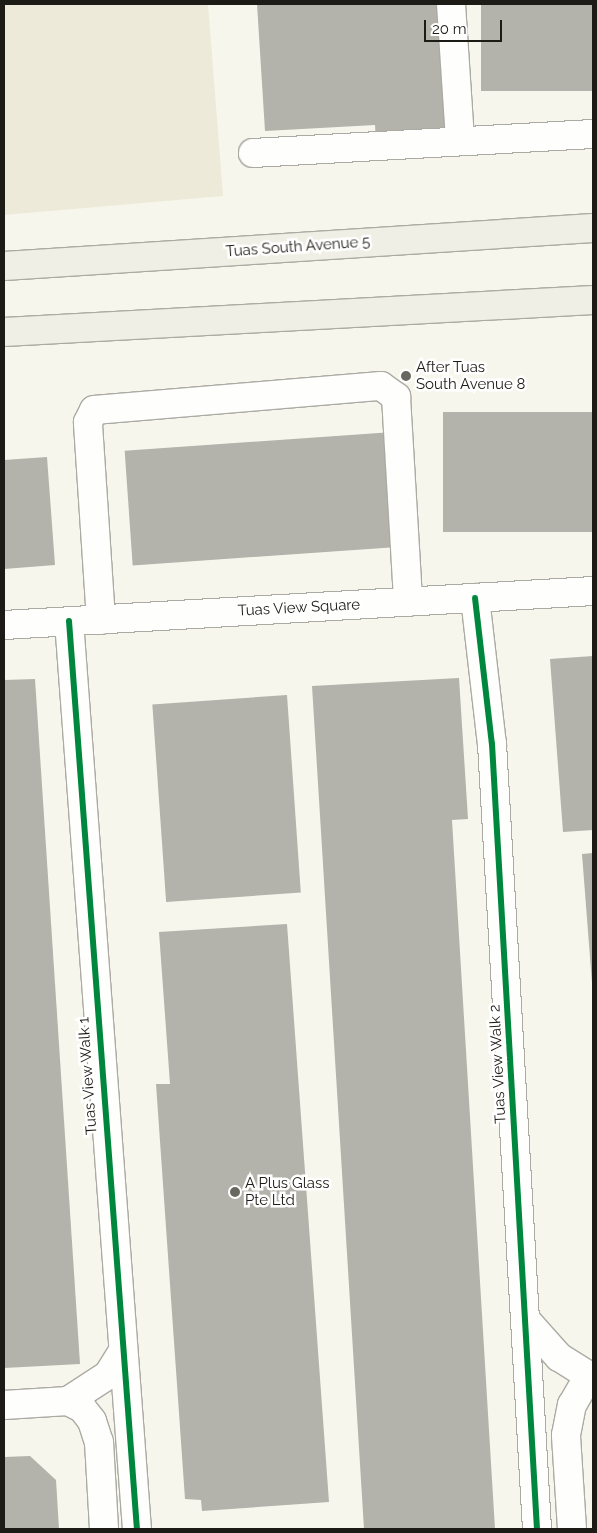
<!DOCTYPE html>
<style>
body{margin:0}
#map{position:relative;width:597px;height:1533px;overflow:hidden;background:#f7f6ec;font-family:Raleway,sans-serif}
div>[style]{position:absolute}
.built>*{inset:0;background:#edead9}
.building>*{inset:0;background:#b3b2ab;transform-origin:0 0}
.roads{filter:drop-shadow(1px 0 #abaaa3) drop-shadow(-1px 0 #abaaa3) drop-shadow(0 1px #abaaa3) drop-shadow(0 -1px #abaaa3)}
.minor>*{height:28px;margin:-14px;padding:0 14px;transform-origin:14px;border-radius:14px;background:#fefefc}
.major>*{height:28px;margin:-14px;padding:0 14px;transform-origin:14px;border-radius:14px;background:#f0efe5}
.cycleway>*{height:6px;margin:-3px;padding:0 3px;transform-origin:3px;border-radius:3px;background:#00873e}
.dots>*{width:14px;height:14px;translate:-50% -50%;box-sizing:border-box;border:2px solid #fff;border-radius:50%}
span{translate:-50% -50%;white-space:nowrap;text-align:center;line-height:1.15;-webkit-text-stroke:5px #fff;paint-order:stroke}
.street-label{font-size:15px;color:#1c1b15}
.poi-label{font-size:15px;color:#1c1b15}
.left{translate:0 -50%;text-align:left}
.frame{position:absolute;inset:0;border:5px solid #1c1b15;pointer-events:none}
.scale{position:absolute;left:424px;top:20px;width:78px;height:22px;box-sizing:border-box;border:2px solid #1c1b15;border-top:0;padding-left:6px;font-size:15px;line-height:18px;white-space:nowrap;color:#1c1b15;-webkit-text-stroke:4px #fff;paint-order:stroke}
</style>
<div id="map">
<div class="built">
<div style="clip-path:polygon(4px 4px,208px 4px,223px 196px,4px 215px)"></div>
</div>
<div class="building">
<div style="clip-path:polygon(257px 4px,438px 4px,447px 139px,376px 143px,375px 125px,265px 131px)"></div>
<div style="left:481px;top:4px;width:112px;height:87px"></div>
<div style="left:593px;top:412px;width:120px;height:150px;rotate:90deg"></div>
<div style="left:393px;top:432px;width:115px;height:269px;rotate:86deg"></div>
<div style="clip-path:polygon(47px 457px,55px 565px,4px 569px,4px 460px)"></div>
<div style="clip-path:polygon(593px 656px,593px 830px,563px 832px,550px 659px)"></div>
<div style="clip-path:polygon(459px 678px,468px 819px,452px 820px,495px 1529px,364px 1529px,312px 686px)"></div>
<div style="clip-path:polygon(35px 679px,80px 1364px,4px 1368px,4px 680px)"></div>
<div style="left:287px;top:695px;width:198px;height:135px;rotate:86deg"></div>
<div style="clip-path:polygon(593px 853px,593px 983px,592px 983px,582px 854px)"></div>
<div style="clip-path:polygon(287px 924px,329px 1502px,202px 1511px,201px 1500px,185px 1499px,156px 1084px,170px 1084px,159px 932px)"></div>
<div style="clip-path:polygon(30px 1456px,56px 1480px,59px 1529px,4px 1529px,4px 1457px)"></div>
</div>
<div class="roads">
<div class="minor">
<div style="left:451px;top:4px;width:137px;rotate:86.2deg"></div>
<div style="left:253px;top:153px;width:341px;rotate:-3.2deg"></div>
<div style="left:475px;top:598px;width:147px;rotate:83.4deg"></div>
<div style="left:492px;top:744px;width:786px;rotate:86.72deg"></div>
<div style="left:101px;top:620px;width:198px;rotate:-93.8deg"></div>
<div style="left:88px;top:422px;width:13px;rotate:-63deg"></div>
<div style="left:94px;top:410px;width:288px;rotate:-4.8deg"></div>
<div style="left:381px;top:386px;width:19px;rotate:36deg"></div>
<div style="left:396px;top:397px;width:205px;rotate:86.6deg"></div>
<div style="left:69px;top:621px;width:911px;rotate:85.72deg"></div>
<div style="left:4px;top:625px;width:590px;rotate:-3.3deg"></div>
<div style="left:526px;top:1320px;width:50px;rotate:48.3deg"></div>
<div style="left:559px;top:1357px;width:36px;rotate:32deg"></div>
<div style="left:68px;top:1401px;width:16px;rotate:27deg"></div>
<div style="left:82px;top:1408px;width:16px;rotate:52deg"></div>
<div style="left:92px;top:1421px;width:22px;rotate:72deg"></div>
<div style="left:99px;top:1442px;width:87px;rotate:86.7deg"></div>
<div style="left:4px;top:1405px;width:64px;rotate:-3.6deg"></div>
<div style="left:68px;top:1401px;width:48px;rotate:-33deg"></div>
<div style="left:108px;top:1375px;width:28px;rotate:-58deg"></div>
<div style="left:572px;top:1529px;width:94px;rotate:-93.7deg"></div>
<div style="left:566px;top:1435px;width:31px;rotate:-79deg"></div>
<div style="left:572px;top:1405px;width:34px;rotate:-60deg"></div>
</div>
<div class="major">
<div style="left:4px;top:266px;width:590px;rotate:-3.69deg"></div>
<div style="left:4px;top:332px;width:590px;rotate:-3.11deg"></div>
</div>
</div>
<div class="cycleway">
<div style="left:475px;top:598px;width:147px;rotate:83.4deg"></div>
<div style="left:492px;top:744px;width:786px;rotate:86.72deg"></div>
<div style="left:69px;top:621px;width:911px;rotate:85.72deg"></div>
</div>
<div class="dots">
<div style="left:406px;top:376px;background:#696860"></div>
<div style="left:235px;top:1192px;background:#696860"></div>
</div>
<div class="street-label">
<span style="left:298px;top:247px;rotate:-4deg">Tuas South Avenue 5</span>
<span style="left:299px;top:608px;rotate:-3deg">Tuas View Square</span>
<span style="left:498px;top:1064px;rotate:-93deg">Tuas View Walk 2</span>
<span style="left:88px;top:1076px;rotate:-94deg">Tuas View Walk 1</span>
</div>
<div class="poi-label">
<span class="left" style="left:416px;top:376px">After Tuas<br>South Avenue 8</span>
<span class="left" style="left:245px;top:1192px">A Plus Glass<br>Pte Ltd</span>
</div>
<div class="frame"></div>
<div class="scale">20 m</div>
</div>
